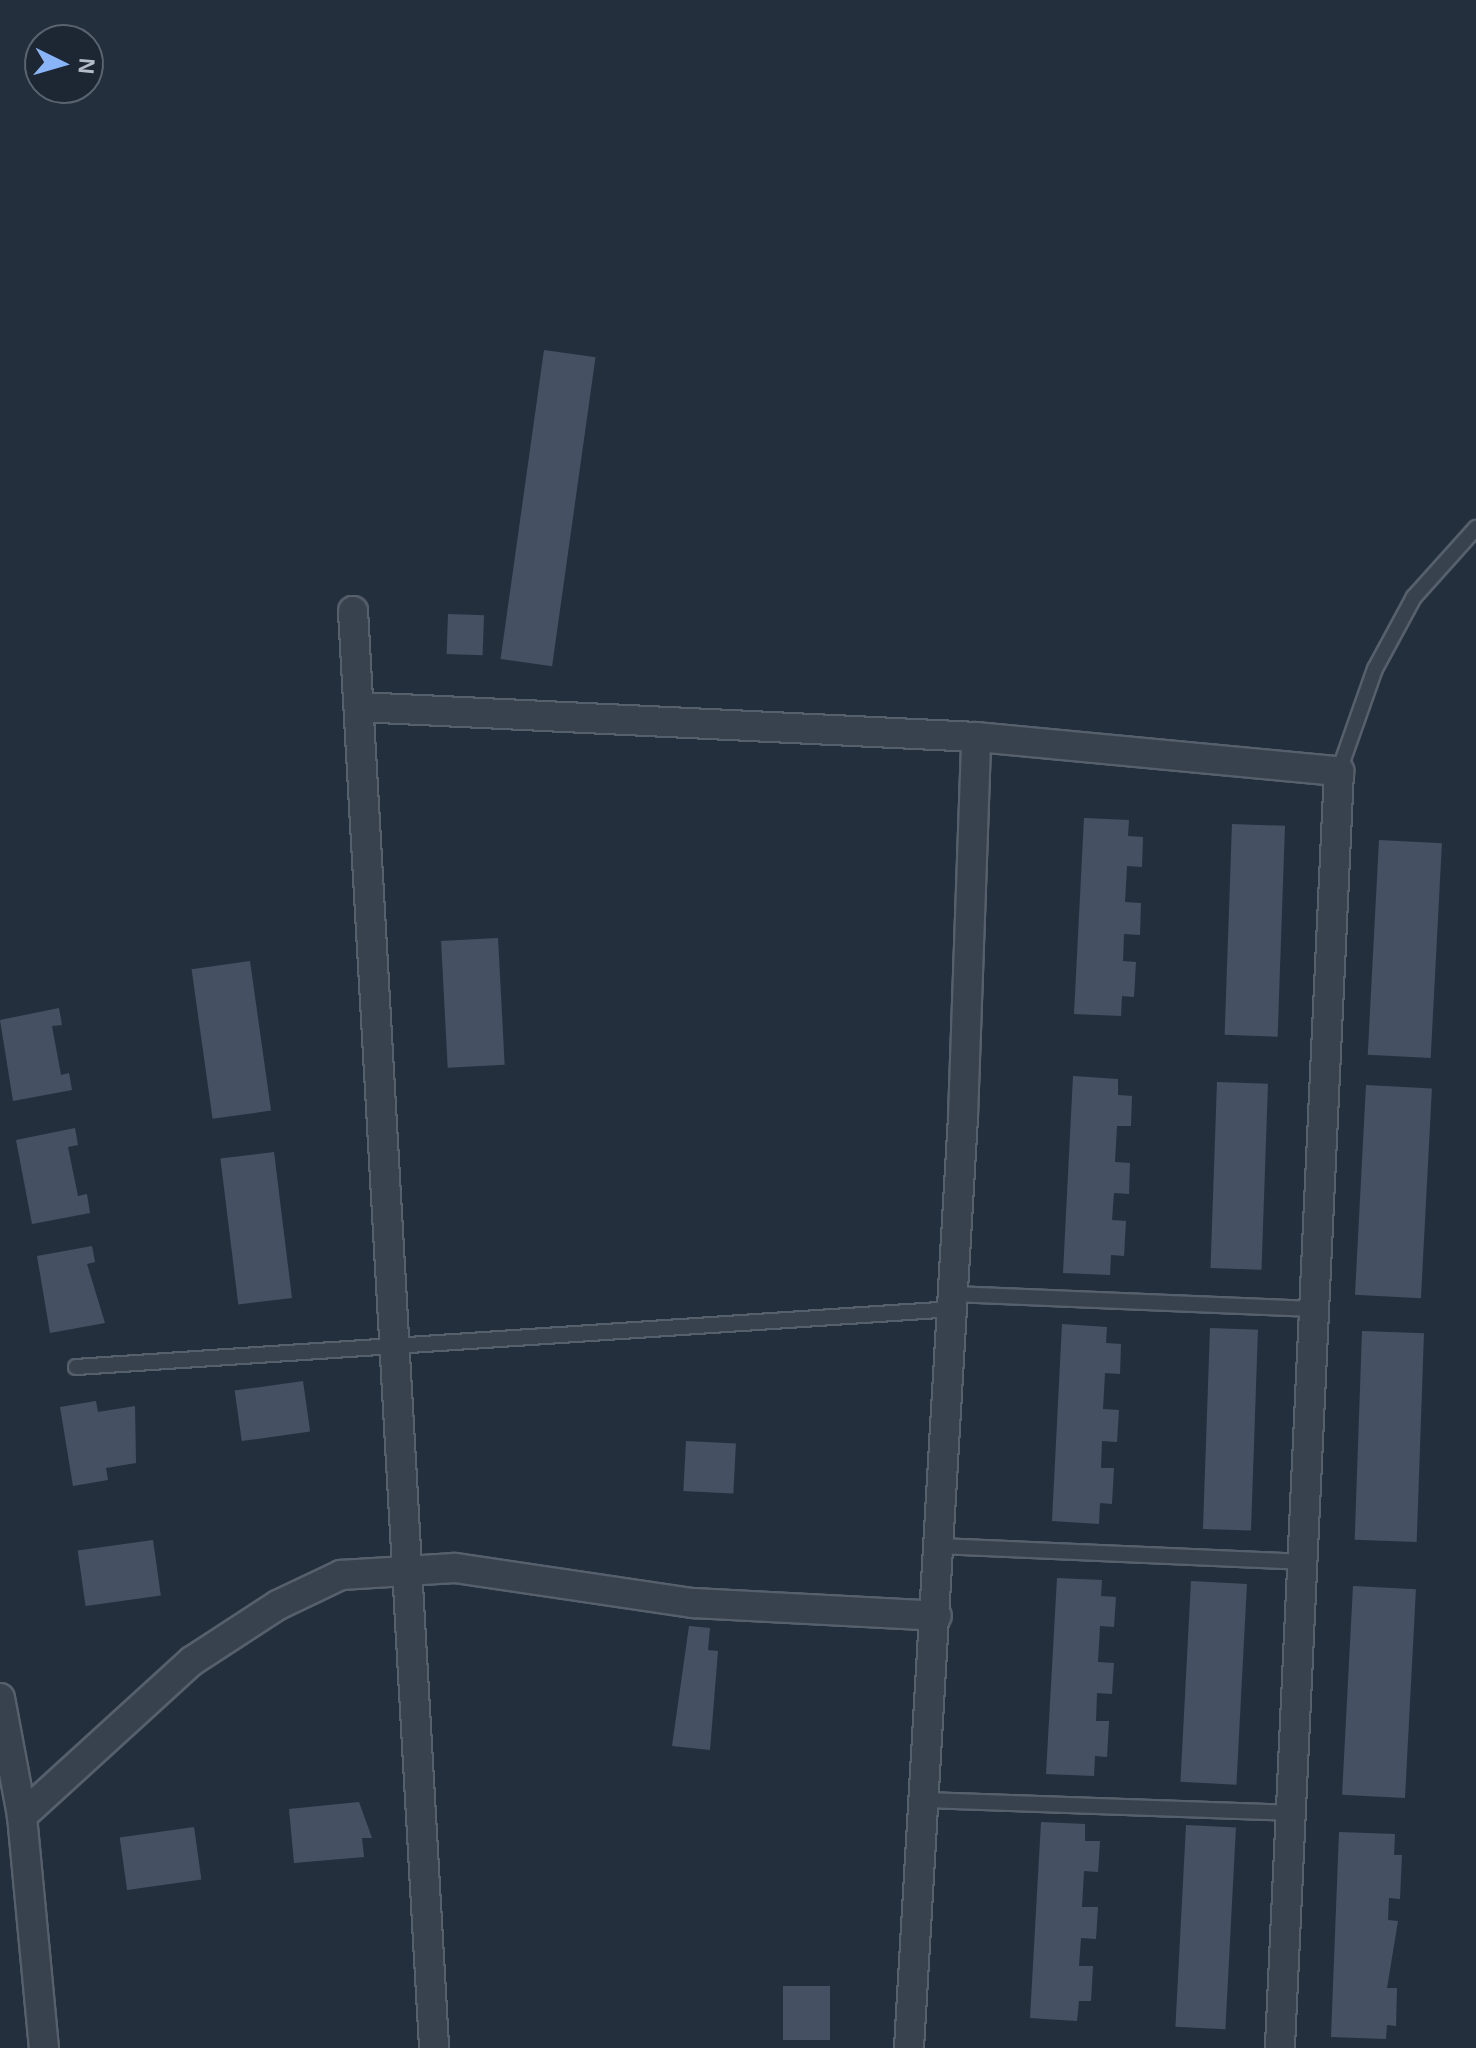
<!DOCTYPE html>
<style>
body{margin:0}
#map{position:relative;width:1476px;height:2048px;overflow:hidden;background:#242f3e;font-family:Helvetica,sans-serif}
div>[style]{position:absolute}
.building>*{inset:0;background:#455162;transform-origin:0 0}
.roads{filter:drop-shadow(2px 0 #565f6c) drop-shadow(-2px 0 #565f6c) drop-shadow(0 2px #565f6c) drop-shadow(0 -2px #565f6c)}
.service>*{height:14px;margin:-7px;padding:0 7px;transform-origin:7px;border-radius:7px;background:#38414e}
.minor>*{height:28px;margin:-14px;padding:0 14px;transform-origin:14px;border-radius:14px;background:#38414e}
span{translate:-50% -50%;white-space:nowrap;text-align:center;line-height:1.15;-webkit-text-stroke:6px #1d2633;paint-order:stroke}
.north{position:absolute;left:24px;top:24px;width:80px;height:80px;box-sizing:border-box;background:#1d2633;border:2px solid #59626f;border-radius:50%;rotate:95deg;font-size:22px;font-weight:700;line-height:32px;text-align:center;color:#b4bcc9}
.north::after{content:'';display:block;margin:auto;width:28px;height:36px;background:#8ab4f8;clip-path:polygon(50% 0,100% 100%,50% 72%,0 100%)}
</style>
<div id="map">
<div class="building">
<div style="left:544px;top:350px;width:52px;height:312px;rotate:8deg"></div>
<div style="left:448px;top:614px;width:36px;height:40px;rotate:2deg"></div>
<div style="clip-path:polygon(1084px 818px,1129px 820px,1128px 836px,1143px 837px,1142px 867px,1127px 866px,1125px 902px,1141px 903px,1140px 935px,1124px 934px,1123px 961px,1136px 962px,1134px 997px,1122px 996px,1121px 1016px,1074px 1014px)"></div>
<div style="left:1232px;top:824px;width:53px;height:211px;rotate:2deg"></div>
<div style="left:1379px;top:840px;width:63px;height:215px;rotate:3deg"></div>
<div style="left:498px;top:938px;width:127px;height:57px;rotate:87deg"></div>
<div style="left:250px;top:961px;width:151px;height:59px;rotate:82deg"></div>
<div style="clip-path:polygon(59px 1008px,62px 1025px,52px 1026px,61px 1075px,69px 1073px,72px 1090px,13px 1101px,0 1020px)"></div>
<div style="clip-path:polygon(1073px 1076px,1118px 1079px,1118px 1095px,1132px 1096px,1131px 1126px,1117px 1126px,1115px 1162px,1130px 1163px,1129px 1194px,1114px 1193px,1112px 1220px,1126px 1221px,1124px 1256px,1111px 1255px,1110px 1275px,1063px 1273px)"></div>
<div style="left:1217px;top:1082px;width:51px;height:186px;rotate:2deg"></div>
<div style="left:1366px;top:1085px;width:66px;height:210px;rotate:3deg"></div>
<div style="clip-path:polygon(75px 1128px,78px 1145px,68px 1147px,78px 1196px,87px 1194px,90px 1213px,32px 1224px,16px 1140px)"></div>
<div style="left:274px;top:1152px;width:147px;height:54px;rotate:83deg"></div>
<div style="clip-path:polygon(92px 1246px,95px 1262px,87px 1264px,105px 1323px,50px 1333px,37px 1256px)"></div>
<div style="clip-path:polygon(1062px 1324px,1107px 1327px,1106px 1343px,1121px 1344px,1120px 1374px,1105px 1373px,1103px 1409px,1119px 1410px,1117px 1442px,1102px 1441px,1101px 1468px,1114px 1468px,1112px 1504px,1100px 1503px,1099px 1524px,1052px 1521px)"></div>
<div style="left:1210px;top:1328px;width:48px;height:201px;rotate:2deg"></div>
<div style="left:1362px;top:1331px;width:62px;height:209px;rotate:2deg"></div>
<div style="left:303px;top:1381px;width:51px;height:69px;rotate:82deg"></div>
<div style="clip-path:polygon(96px 1401px,98px 1412px,135px 1406px,136px 1463px,106px 1468px,108px 1480px,73px 1486px,60px 1407px)"></div>
<div style="left:686px;top:1441px;width:50px;height:50px;rotate:3deg"></div>
<div style="left:153px;top:1540px;width:56px;height:76px;rotate:82deg"></div>
<div style="clip-path:polygon(1057px 1578px,1102px 1580px,1101px 1596px,1116px 1597px,1114px 1627px,1100px 1626px,1098px 1662px,1114px 1663px,1112px 1694px,1097px 1693px,1096px 1721px,1109px 1721px,1107px 1757px,1095px 1756px,1094px 1776px,1046px 1774px)"></div>
<div style="left:1191px;top:1581px;width:56px;height:201px;rotate:3deg"></div>
<div style="left:1353px;top:1586px;width:63px;height:209px;rotate:3deg"></div>
<div style="clip-path:polygon(689px 1626px,710px 1628px,708px 1650px,718px 1651px,710px 1750px,672px 1746px)"></div>
<div style="clip-path:polygon(359px 1802px,372px 1838px,362px 1838px,364px 1857px,294px 1863px,289px 1809px)"></div>
<div style="clip-path:polygon(1041px 1822px,1085px 1824px,1085px 1841px,1100px 1841px,1098px 1872px,1084px 1871px,1082px 1907px,1098px 1907px,1096px 1939px,1081px 1938px,1079px 1966px,1093px 1966px,1091px 2001px,1079px 2001px,1077px 2021px,1030px 2018px)"></div>
<div style="left:1186px;top:1825px;width:50px;height:202px;rotate:3deg"></div>
<div style="left:194px;top:1827px;width:53px;height:75px;rotate:82deg"></div>
<div style="clip-path:polygon(1339px 1832px,1395px 1834px,1394px 1855px,1402px 1855px,1400px 1899px,1389px 1898px,1388px 1920px,1398px 1921px,1387px 1988px,1397px 1988px,1396px 2026px,1387px 2025px,1386px 2039px,1331px 2037px)"></div>
<div style="left:783px;top:1986px;width:47px;height:54px"></div>
</div>
<div class="roads">
<div class="service">
<div style="left:1339px;top:771px;width:108px;rotate:-70.6deg"></div>
<div style="left:1375px;top:669px;width:82px;rotate:-61.6deg"></div>
<div style="left:1414px;top:597px;width:93px;rotate:-48.1deg"></div>
<div style="left:954px;top:1294px;width:359px;rotate:2.4deg"></div>
<div style="left:76px;top:1367px;width:879px;rotate:-3.78deg"></div>
<div style="left:940px;top:1546px;width:360px;rotate:2.5deg"></div>
<div style="left:925px;top:1800px;width:364px;rotate:2deg"></div>
</div>
<div class="minor">
<div style="left:353px;top:611px;width:1439px;rotate:86.77deg"></div>
<div style="left:359px;top:707px;width:618px;rotate:2.78deg"></div>
<div style="left:976px;top:737px;width:365px;rotate:5.4deg"></div>
<div style="left:1339px;top:771px;width:1278px;rotate:92.65deg"></div>
<div style="left:0;top:1698px;width:120px;rotate:79.4deg"></div>
<div style="left:22px;top:1816px;width:233px;rotate:84.6deg"></div>
<div style="left:22px;top:1816px;width:230px;rotate:-42.4deg"></div>
<div style="left:192px;top:1661px;width:103px;rotate:-33.1deg"></div>
<div style="left:278px;top:1605px;width:70px;rotate:-25.5deg"></div>
<div style="left:341px;top:1575px;width:114px;rotate:-3.5deg"></div>
<div style="left:455px;top:1568px;width:241px;rotate:8.4deg"></div>
<div style="left:693px;top:1603px;width:244px;rotate:3deg"></div>
<div style="left:909px;top:2048px;width:933px;rotate:-86.68deg"></div>
<div style="left:963px;top:1117px;width:380px;rotate:-88deg"></div>
</div>
</div>
<div class="north">N</div>
</div>
